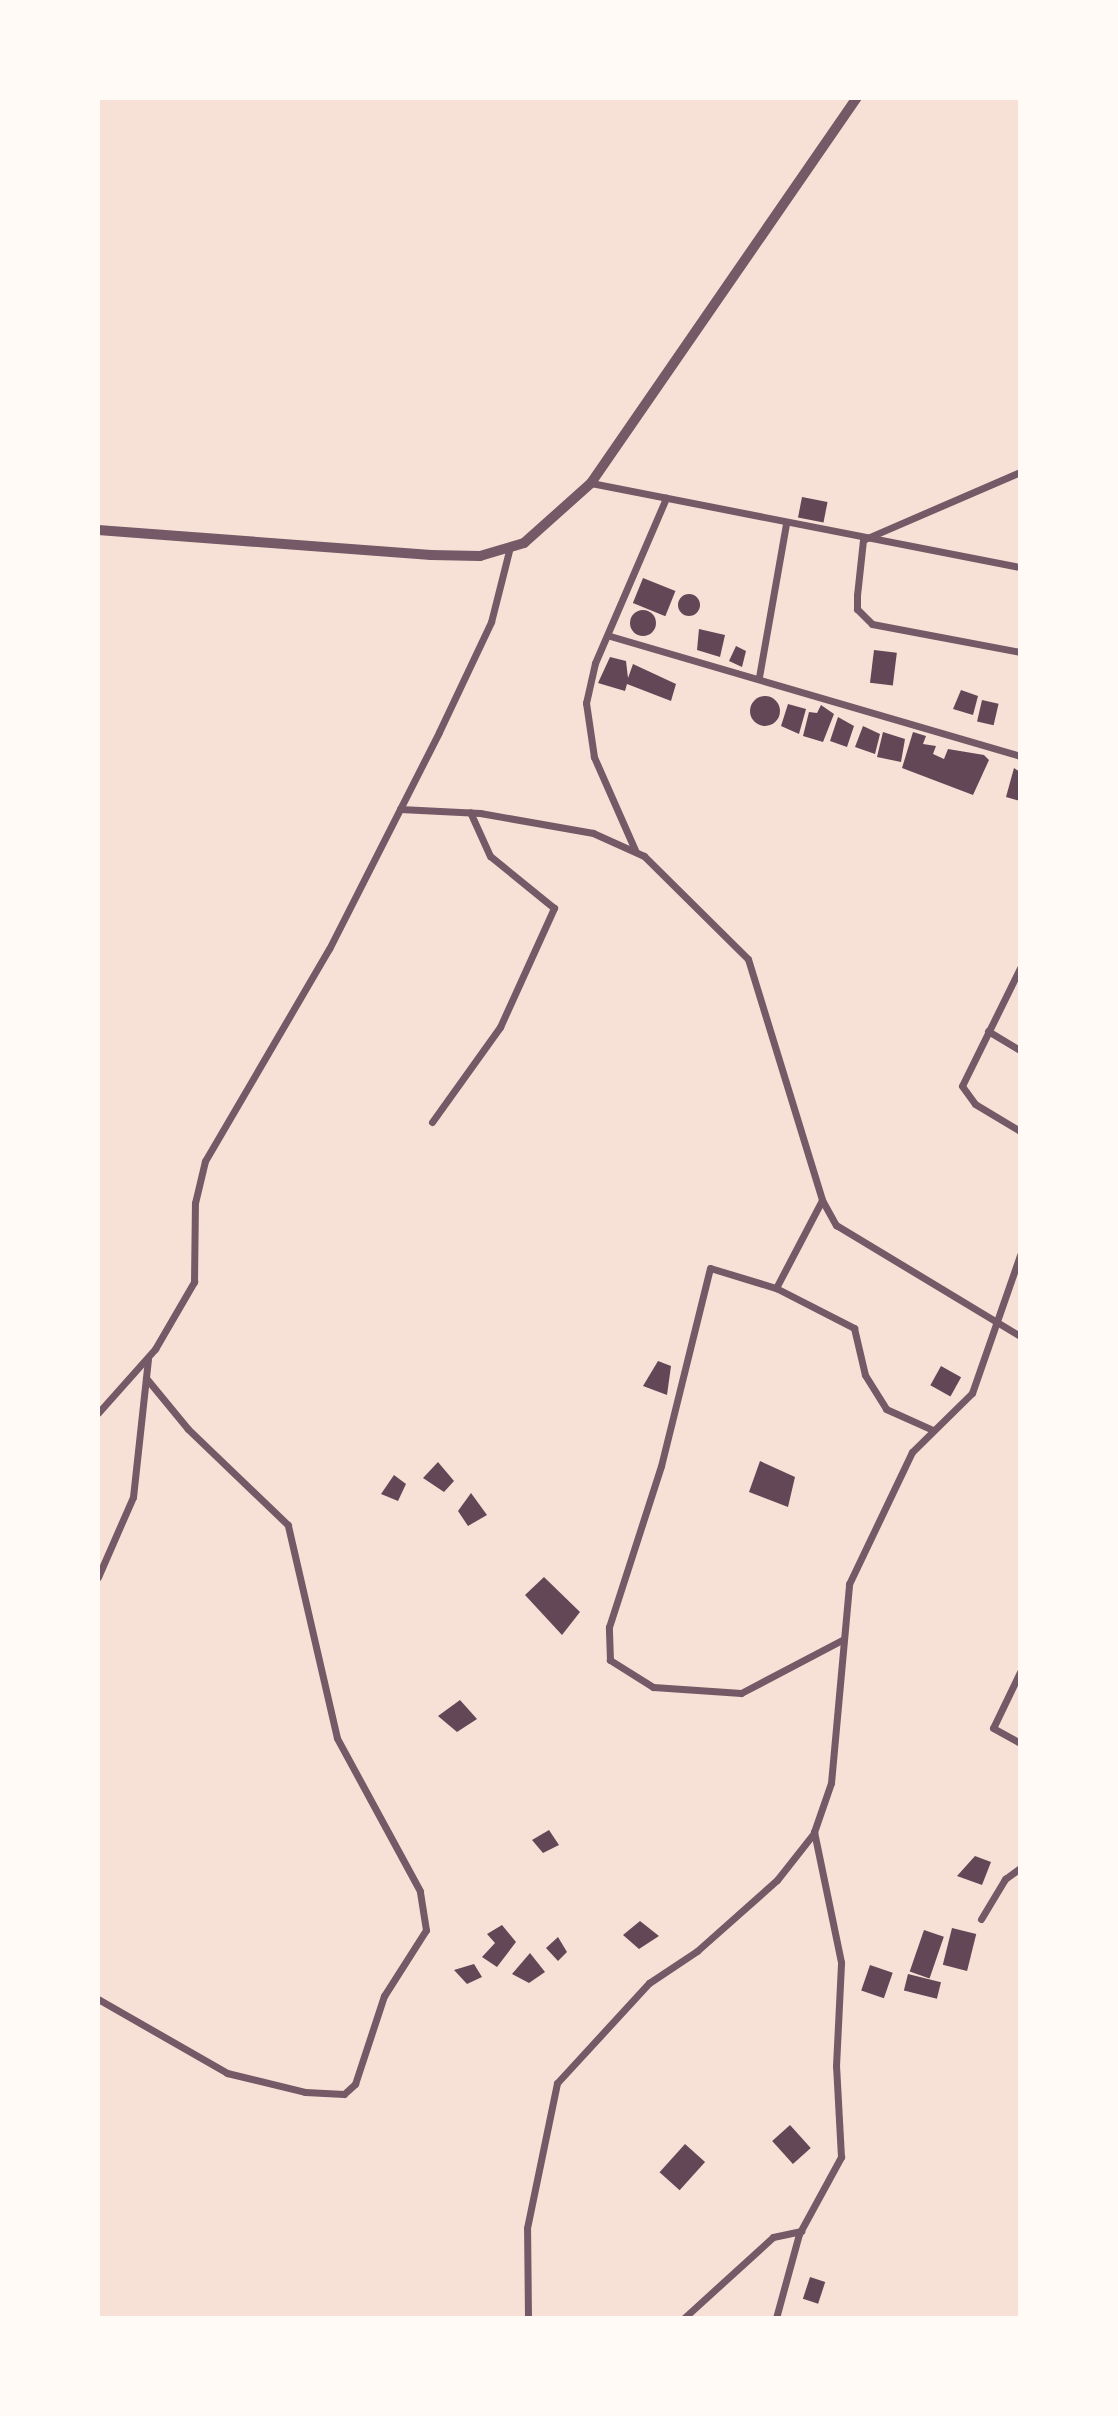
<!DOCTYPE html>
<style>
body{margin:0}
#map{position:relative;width:1118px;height:2416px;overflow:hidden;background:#f7e1d7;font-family:"Archivo Narrow",sans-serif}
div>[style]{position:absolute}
.building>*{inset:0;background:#644757;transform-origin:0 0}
.round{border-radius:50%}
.minor>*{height:7px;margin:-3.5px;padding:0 3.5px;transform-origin:3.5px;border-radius:3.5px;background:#755966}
.tertiary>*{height:10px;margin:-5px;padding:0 5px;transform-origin:5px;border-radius:5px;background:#755966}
span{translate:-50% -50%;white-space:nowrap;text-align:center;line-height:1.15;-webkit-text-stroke:7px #fffaf5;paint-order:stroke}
.frame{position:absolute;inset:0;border:100px solid #fffaf5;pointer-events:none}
</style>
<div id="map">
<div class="building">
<div style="left:802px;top:497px;width:26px;height:21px;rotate:11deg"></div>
<div style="left:643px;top:578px;width:35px;height:27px;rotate:22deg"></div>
<div class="round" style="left:678px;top:594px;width:22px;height:22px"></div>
<div class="round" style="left:630px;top:610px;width:26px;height:26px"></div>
<div style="clip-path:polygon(699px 629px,725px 635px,720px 657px,697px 650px)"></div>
<div style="clip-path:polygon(736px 646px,746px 651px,742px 667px,729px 661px)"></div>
<div style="left:874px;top:650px;width:23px;height:33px;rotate:7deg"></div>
<div style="clip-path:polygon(610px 657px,626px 661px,628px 678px,633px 664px,676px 684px,671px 701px,627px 684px,625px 691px,598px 683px)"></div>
<div style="clip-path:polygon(961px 690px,978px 696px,973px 715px,953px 709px)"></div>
<div class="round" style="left:750px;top:696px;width:30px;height:30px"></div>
<div style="left:982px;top:700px;width:17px;height:22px;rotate:13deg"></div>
<div style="clip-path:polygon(788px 704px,806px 709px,799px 734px,781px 726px)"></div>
<div style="clip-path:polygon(821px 705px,834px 714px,823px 742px,803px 736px,809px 712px,817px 713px)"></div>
<div style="clip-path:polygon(838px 717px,854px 726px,847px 747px,830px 741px)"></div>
<div style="clip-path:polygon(863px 726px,880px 734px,875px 754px,855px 747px)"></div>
<div style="clip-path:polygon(883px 732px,905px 739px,901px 762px,877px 757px)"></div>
<div style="clip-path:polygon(913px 732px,926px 736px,923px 744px,936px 746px,933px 754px,944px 759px,948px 749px,984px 755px,989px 760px,973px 795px,902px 768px)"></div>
<div style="clip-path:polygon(1014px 768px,1020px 772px,1020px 801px,1006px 797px)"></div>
<div style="clip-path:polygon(658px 1361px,671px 1366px,667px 1395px,643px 1386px)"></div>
<div style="left:941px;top:1366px;width:23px;height:22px;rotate:29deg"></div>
<div style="clip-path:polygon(760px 1461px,795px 1477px,788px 1507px,749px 1492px)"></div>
<div style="clip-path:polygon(438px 1462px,454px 1481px,444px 1492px,423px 1478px)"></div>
<div style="clip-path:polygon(394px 1475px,406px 1484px,398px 1501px,381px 1494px)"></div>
<div style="clip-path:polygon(471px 1493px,487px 1515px,468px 1526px,458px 1511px)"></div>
<div style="clip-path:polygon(544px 1577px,580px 1612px,562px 1635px,525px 1595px)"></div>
<div style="clip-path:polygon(460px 1700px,477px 1719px,457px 1732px,438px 1716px)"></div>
<div style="clip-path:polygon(549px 1830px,559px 1845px,543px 1853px,532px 1840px)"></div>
<div style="clip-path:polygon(975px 1856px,991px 1862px,982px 1885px,957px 1876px)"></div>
<div style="clip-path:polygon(640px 1921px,659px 1936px,639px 1949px,623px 1935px)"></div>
<div style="clip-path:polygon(502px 1925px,516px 1942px,497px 1967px,482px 1957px,495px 1943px,487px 1934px)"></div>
<div style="left:952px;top:1928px;width:25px;height:38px;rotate:14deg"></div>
<div style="left:924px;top:1930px;width:21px;height:44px;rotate:19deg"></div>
<div style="clip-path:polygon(558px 1937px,567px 1952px,558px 1961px,546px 1948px)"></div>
<div style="clip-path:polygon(530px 1953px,545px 1972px,529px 1983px,512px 1974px)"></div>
<div style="clip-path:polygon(474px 1964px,482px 1977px,467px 1984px,454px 1970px)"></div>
<div style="left:870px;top:1965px;width:24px;height:27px;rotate:19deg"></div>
<div style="left:908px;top:1974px;width:34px;height:17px;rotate:14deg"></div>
<div style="left:790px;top:2125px;width:31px;height:24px;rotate:48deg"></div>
<div style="left:685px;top:2144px;width:27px;height:38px;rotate:42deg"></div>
<div style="left:810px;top:2277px;width:16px;height:23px;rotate:18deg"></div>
</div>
<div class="minor">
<div style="left:1020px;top:472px;width:171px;rotate:156.6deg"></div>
<div style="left:863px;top:540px;width:55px;rotate:96.2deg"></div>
<div style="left:857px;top:595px;width:14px;rotate:90deg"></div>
<div style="left:857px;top:609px;width:21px;rotate:45deg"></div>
<div style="left:872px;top:624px;width:151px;rotate:10.7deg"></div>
<div style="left:591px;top:483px;width:437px;rotate:11.1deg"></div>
<div style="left:610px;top:636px;width:427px;rotate:16.3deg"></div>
<div style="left:759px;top:677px;width:155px;rotate:-80deg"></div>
<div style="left:400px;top:809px;width:80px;rotate:2.9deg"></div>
<div style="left:480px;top:813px;width:115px;rotate:10deg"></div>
<div style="left:593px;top:833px;width:56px;rotate:24.3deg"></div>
<div style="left:644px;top:856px;width:146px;rotate:44.7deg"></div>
<div style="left:748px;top:959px;width:252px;rotate:72.9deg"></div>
<div style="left:822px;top:1200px;width:29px;rotate:61deg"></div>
<div style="left:836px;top:1225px;width:215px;rotate:31.1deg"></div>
<div style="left:635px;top:850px;width:102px;rotate:-113.8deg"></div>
<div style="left:594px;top:757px;width:55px;rotate:-98.4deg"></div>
<div style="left:586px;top:703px;width:41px;rotate:-77.3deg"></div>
<div style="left:595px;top:663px;width:180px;rotate:-66.7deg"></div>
<div style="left:1020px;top:968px;width:131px;rotate:116.2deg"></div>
<div style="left:962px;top:1086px;width:22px;rotate:54deg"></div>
<div style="left:975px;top:1104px;width:52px;rotate:31deg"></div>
<div style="left:988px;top:1031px;width:37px;rotate:31deg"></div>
<div style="left:432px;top:1122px;width:117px;rotate:-54.4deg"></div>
<div style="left:500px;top:1027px;width:131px;rotate:-65.6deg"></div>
<div style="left:554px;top:908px;width:82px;rotate:-140.9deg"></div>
<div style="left:490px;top:856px;width:48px;rotate:-114.4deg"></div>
<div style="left:776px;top:1288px;width:99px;rotate:-62.4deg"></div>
<div style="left:98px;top:1413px;width:86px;rotate:-48.3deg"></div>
<div style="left:155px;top:1349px;width:78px;rotate:-59.8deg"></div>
<div style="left:194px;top:1282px;width:79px;rotate:-89.3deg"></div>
<div style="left:195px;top:1203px;width:43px;rotate:-76.6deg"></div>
<div style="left:205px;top:1161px;width:246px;rotate:-59.7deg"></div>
<div style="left:329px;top:949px;width:243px;rotate:-63.1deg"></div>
<div style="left:439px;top:732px;width:122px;rotate:-64.7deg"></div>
<div style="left:491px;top:622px;width:73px;rotate:-75.8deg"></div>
<div style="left:98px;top:1577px;width:87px;rotate:-66.4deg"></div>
<div style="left:133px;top:1497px;width:139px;rotate:-83.8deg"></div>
<div style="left:842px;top:1640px;width:114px;rotate:152.3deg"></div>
<div style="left:741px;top:1693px;width:88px;rotate:-176.1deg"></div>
<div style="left:653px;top:1687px;width:51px;rotate:-147.9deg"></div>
<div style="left:610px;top:1660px;width:33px;rotate:-92deg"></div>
<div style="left:609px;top:1627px;width:169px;rotate:-72.1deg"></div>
<div style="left:661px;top:1466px;width:204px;rotate:-76.1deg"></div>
<div style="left:710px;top:1268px;width:69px;rotate:16.9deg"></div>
<div style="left:776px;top:1288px;width:88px;rotate:27.1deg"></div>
<div style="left:854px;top:1328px;width:48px;rotate:76.8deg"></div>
<div style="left:865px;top:1375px;width:40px;rotate:58deg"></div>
<div style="left:886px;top:1409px;width:51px;rotate:24.1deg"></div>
<div style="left:1020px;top:1672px;width:62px;rotate:115.7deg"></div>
<div style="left:993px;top:1728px;width:31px;rotate:29deg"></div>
<div style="left:981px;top:1919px;width:47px;rotate:-59deg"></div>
<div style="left:1005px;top:1879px;width:19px;rotate:-36deg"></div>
<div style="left:98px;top:1999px;width:149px;rotate:29.8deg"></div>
<div style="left:227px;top:2073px;width:80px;rotate:13.7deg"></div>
<div style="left:305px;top:2092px;width:39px;rotate:3deg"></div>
<div style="left:344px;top:2094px;width:15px;rotate:-42deg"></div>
<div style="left:355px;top:2084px;width:93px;rotate:-71.8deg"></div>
<div style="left:384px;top:1996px;width:78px;rotate:-57.5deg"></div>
<div style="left:426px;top:1930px;width:39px;rotate:-99deg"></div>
<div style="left:420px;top:1891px;width:174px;rotate:-118.5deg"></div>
<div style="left:337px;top:1738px;width:219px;rotate:-103deg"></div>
<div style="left:288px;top:1525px;width:139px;rotate:-136.2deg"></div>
<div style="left:188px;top:1429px;width:66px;rotate:-129.5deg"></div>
<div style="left:528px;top:2318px;width:90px;rotate:-90.6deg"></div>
<div style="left:527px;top:2228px;width:148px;rotate:-78.3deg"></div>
<div style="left:557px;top:2083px;width:136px;rotate:-47.4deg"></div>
<div style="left:649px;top:1983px;width:58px;rotate:-33.7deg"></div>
<div style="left:697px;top:1951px;width:107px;rotate:-41.6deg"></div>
<div style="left:777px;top:1880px;width:60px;rotate:-51.8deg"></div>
<div style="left:684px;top:2318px;width:120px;rotate:-42.3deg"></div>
<div style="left:773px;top:2237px;width:29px;rotate:-12deg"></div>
<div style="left:776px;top:2318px;width:87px;rotate:-74.7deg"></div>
<div style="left:799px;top:2234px;width:88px;rotate:-61.4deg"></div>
<div style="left:841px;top:2157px;width:91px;rotate:-93.1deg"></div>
<div style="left:836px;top:2066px;width:104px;rotate:-87.2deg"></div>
<div style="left:841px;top:1962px;width:133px;rotate:-101.7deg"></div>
<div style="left:814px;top:1832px;width:52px;rotate:-70.9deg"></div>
<div style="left:831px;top:1783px;width:200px;rotate:-84.8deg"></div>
<div style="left:849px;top:1584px;width:146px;rotate:-64.5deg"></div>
<div style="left:912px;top:1452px;width:84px;rotate:-44.5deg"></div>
<div style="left:972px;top:1393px;width:146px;rotate:-70.8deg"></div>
</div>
<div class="tertiary">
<div style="left:98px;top:530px;width:334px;rotate:4.3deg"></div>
<div style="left:431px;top:555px;width:49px;rotate:1.2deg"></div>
<div style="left:480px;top:556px;width:46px;rotate:-16.5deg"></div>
<div style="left:524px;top:543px;width:90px;rotate:-41.8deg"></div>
<div style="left:591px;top:483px;width:468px;rotate:-55.4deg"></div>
</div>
<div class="frame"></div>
</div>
